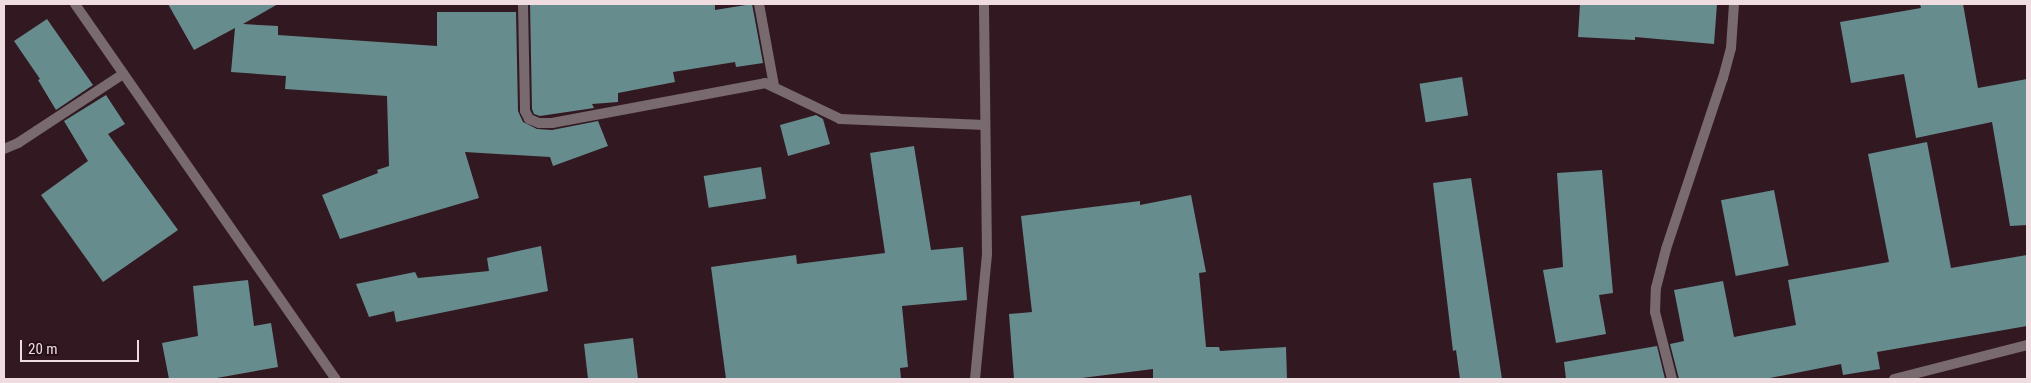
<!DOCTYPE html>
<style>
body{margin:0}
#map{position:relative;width:2031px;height:383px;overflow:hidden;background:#321921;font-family:"Roboto Condensed",sans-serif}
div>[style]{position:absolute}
.building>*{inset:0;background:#678c8e;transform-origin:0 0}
.minor>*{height:10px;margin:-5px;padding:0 5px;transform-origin:5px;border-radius:5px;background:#786a6e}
.tertiary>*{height:10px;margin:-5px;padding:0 5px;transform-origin:5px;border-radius:5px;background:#786a6e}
span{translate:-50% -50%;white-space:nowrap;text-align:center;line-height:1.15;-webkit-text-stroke:5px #270f18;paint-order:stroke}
.frame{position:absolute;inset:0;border:5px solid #eedce1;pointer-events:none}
.scale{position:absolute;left:20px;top:340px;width:119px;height:22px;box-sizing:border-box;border:2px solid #eedce1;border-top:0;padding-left:6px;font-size:15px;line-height:18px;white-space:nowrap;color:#eedce1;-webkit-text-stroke:4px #270f18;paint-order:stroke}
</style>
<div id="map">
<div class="building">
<div style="clip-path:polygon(168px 4px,278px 4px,243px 24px,278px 26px,278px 35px,437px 46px,437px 12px,516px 12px,518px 111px,523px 122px,537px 129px,552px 130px,598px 121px,608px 146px,553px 166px,550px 157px,465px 152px,479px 198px,340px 239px,322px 195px,378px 173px,377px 170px,389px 166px,387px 96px,285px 89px,286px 76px,231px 72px,235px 28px,194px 50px)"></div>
<div style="clip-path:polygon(530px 4px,715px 4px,715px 10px,752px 4px,763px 63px,736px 67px,735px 62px,673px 72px,675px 82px,618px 93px,618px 102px,592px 104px,594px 108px,540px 116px,534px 114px,532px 109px)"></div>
<div style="clip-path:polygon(1580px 4px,1717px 4px,1714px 44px,1635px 37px,1635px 40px,1578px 37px)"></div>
<div style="clip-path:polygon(1920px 4px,1963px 4px,1978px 88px,2027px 79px,2027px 225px,2010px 226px,1992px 122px,1916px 138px,1904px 74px,1851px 83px,1840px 22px,1921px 8px)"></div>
<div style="clip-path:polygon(47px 19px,93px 85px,56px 110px,38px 80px,40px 79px,14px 41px)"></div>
<div style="left:1462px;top:77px;width:39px;height:43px;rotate:81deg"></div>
<div style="clip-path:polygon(106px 95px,125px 124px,108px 134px,178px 230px,103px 282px,41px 195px,88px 161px,64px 121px)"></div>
<div style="clip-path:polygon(816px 115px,823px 119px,830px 144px,788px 156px,780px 125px)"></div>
<div style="clip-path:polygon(1927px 142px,1951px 268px,2027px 255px,2027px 326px,1877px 352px,1880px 369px,1843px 375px,1841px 364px,1765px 379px,1679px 379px,1670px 344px,1684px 341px,1674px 290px,1723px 281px,1734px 337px,1796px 325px,1788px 280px,1889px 262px,1868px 154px)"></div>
<div style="clip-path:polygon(914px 146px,931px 250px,963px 247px,967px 300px,902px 306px,908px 367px,900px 368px,901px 379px,726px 379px,711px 267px,796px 255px,797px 264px,885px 253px,870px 153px)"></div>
<div style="left:761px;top:167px;width:32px;height:58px;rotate:81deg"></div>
<div style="clip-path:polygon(1602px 170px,1613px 293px,1599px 295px,1606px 334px,1556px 343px,1543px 270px,1563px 267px,1557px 173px)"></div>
<div style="clip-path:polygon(1471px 178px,1502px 379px,1460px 379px,1456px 350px,1453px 351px,1433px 183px)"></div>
<div style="left:1774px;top:190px;width:77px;height:54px;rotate:79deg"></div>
<div style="clip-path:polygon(1191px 195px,1206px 272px,1199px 273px,1206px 347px,1219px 347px,1220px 351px,1286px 347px,1287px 379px,1153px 379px,1153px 369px,1074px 379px,1014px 379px,1009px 314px,1032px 312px,1021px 216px,1140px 201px,1140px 205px)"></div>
<div style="clip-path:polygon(541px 246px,548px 291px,396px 322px,394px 311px,369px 317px,356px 284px,415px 272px,418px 278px,489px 271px,487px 258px)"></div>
<div style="clip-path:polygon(248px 280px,254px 326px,271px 323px,278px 367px,211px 379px,169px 379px,162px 343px,198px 336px,193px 286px)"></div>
<div style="clip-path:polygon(633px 338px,638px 379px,588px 379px,584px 344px)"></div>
<div style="clip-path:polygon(1657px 346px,1665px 379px,1566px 379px,1564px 362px)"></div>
</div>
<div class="minor">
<div style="left:523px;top:4px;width:107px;rotate:88.9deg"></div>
<div style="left:525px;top:111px;width:9px;rotate:63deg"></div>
<div style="left:529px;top:119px;width:11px;rotate:22deg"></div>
<div style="left:539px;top:123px;width:13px"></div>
<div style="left:552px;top:123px;width:217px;rotate:-10.6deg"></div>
<div style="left:765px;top:83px;width:83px;rotate:25.6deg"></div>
<div style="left:840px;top:119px;width:145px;rotate:2.4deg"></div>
<div style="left:759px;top:4px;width:83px;rotate:79.6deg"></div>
<div style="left:4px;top:149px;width:15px;rotate:-23deg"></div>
<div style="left:18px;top:143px;width:126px;rotate:-33.3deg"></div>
<div style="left:975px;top:379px;width:126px;rotate:-84.5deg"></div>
<div style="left:987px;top:254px;width:250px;rotate:-90.7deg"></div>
<div style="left:1672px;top:379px;width:69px;rotate:-104.2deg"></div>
<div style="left:1655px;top:312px;width:24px;rotate:-88deg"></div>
<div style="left:1656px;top:288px;width:40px;rotate:-75.6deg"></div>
<div style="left:1666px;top:249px;width:180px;rotate:-71.6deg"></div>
<div style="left:1723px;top:78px;width:31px;rotate:-75deg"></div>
<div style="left:1731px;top:48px;width:44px;rotate:-86.1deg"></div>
<div style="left:1894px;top:379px;width:137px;rotate:-14.3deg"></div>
</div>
<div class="tertiary">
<div style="left:75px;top:4px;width:457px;rotate:55.2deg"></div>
</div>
<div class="frame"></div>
<div class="scale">20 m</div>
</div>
